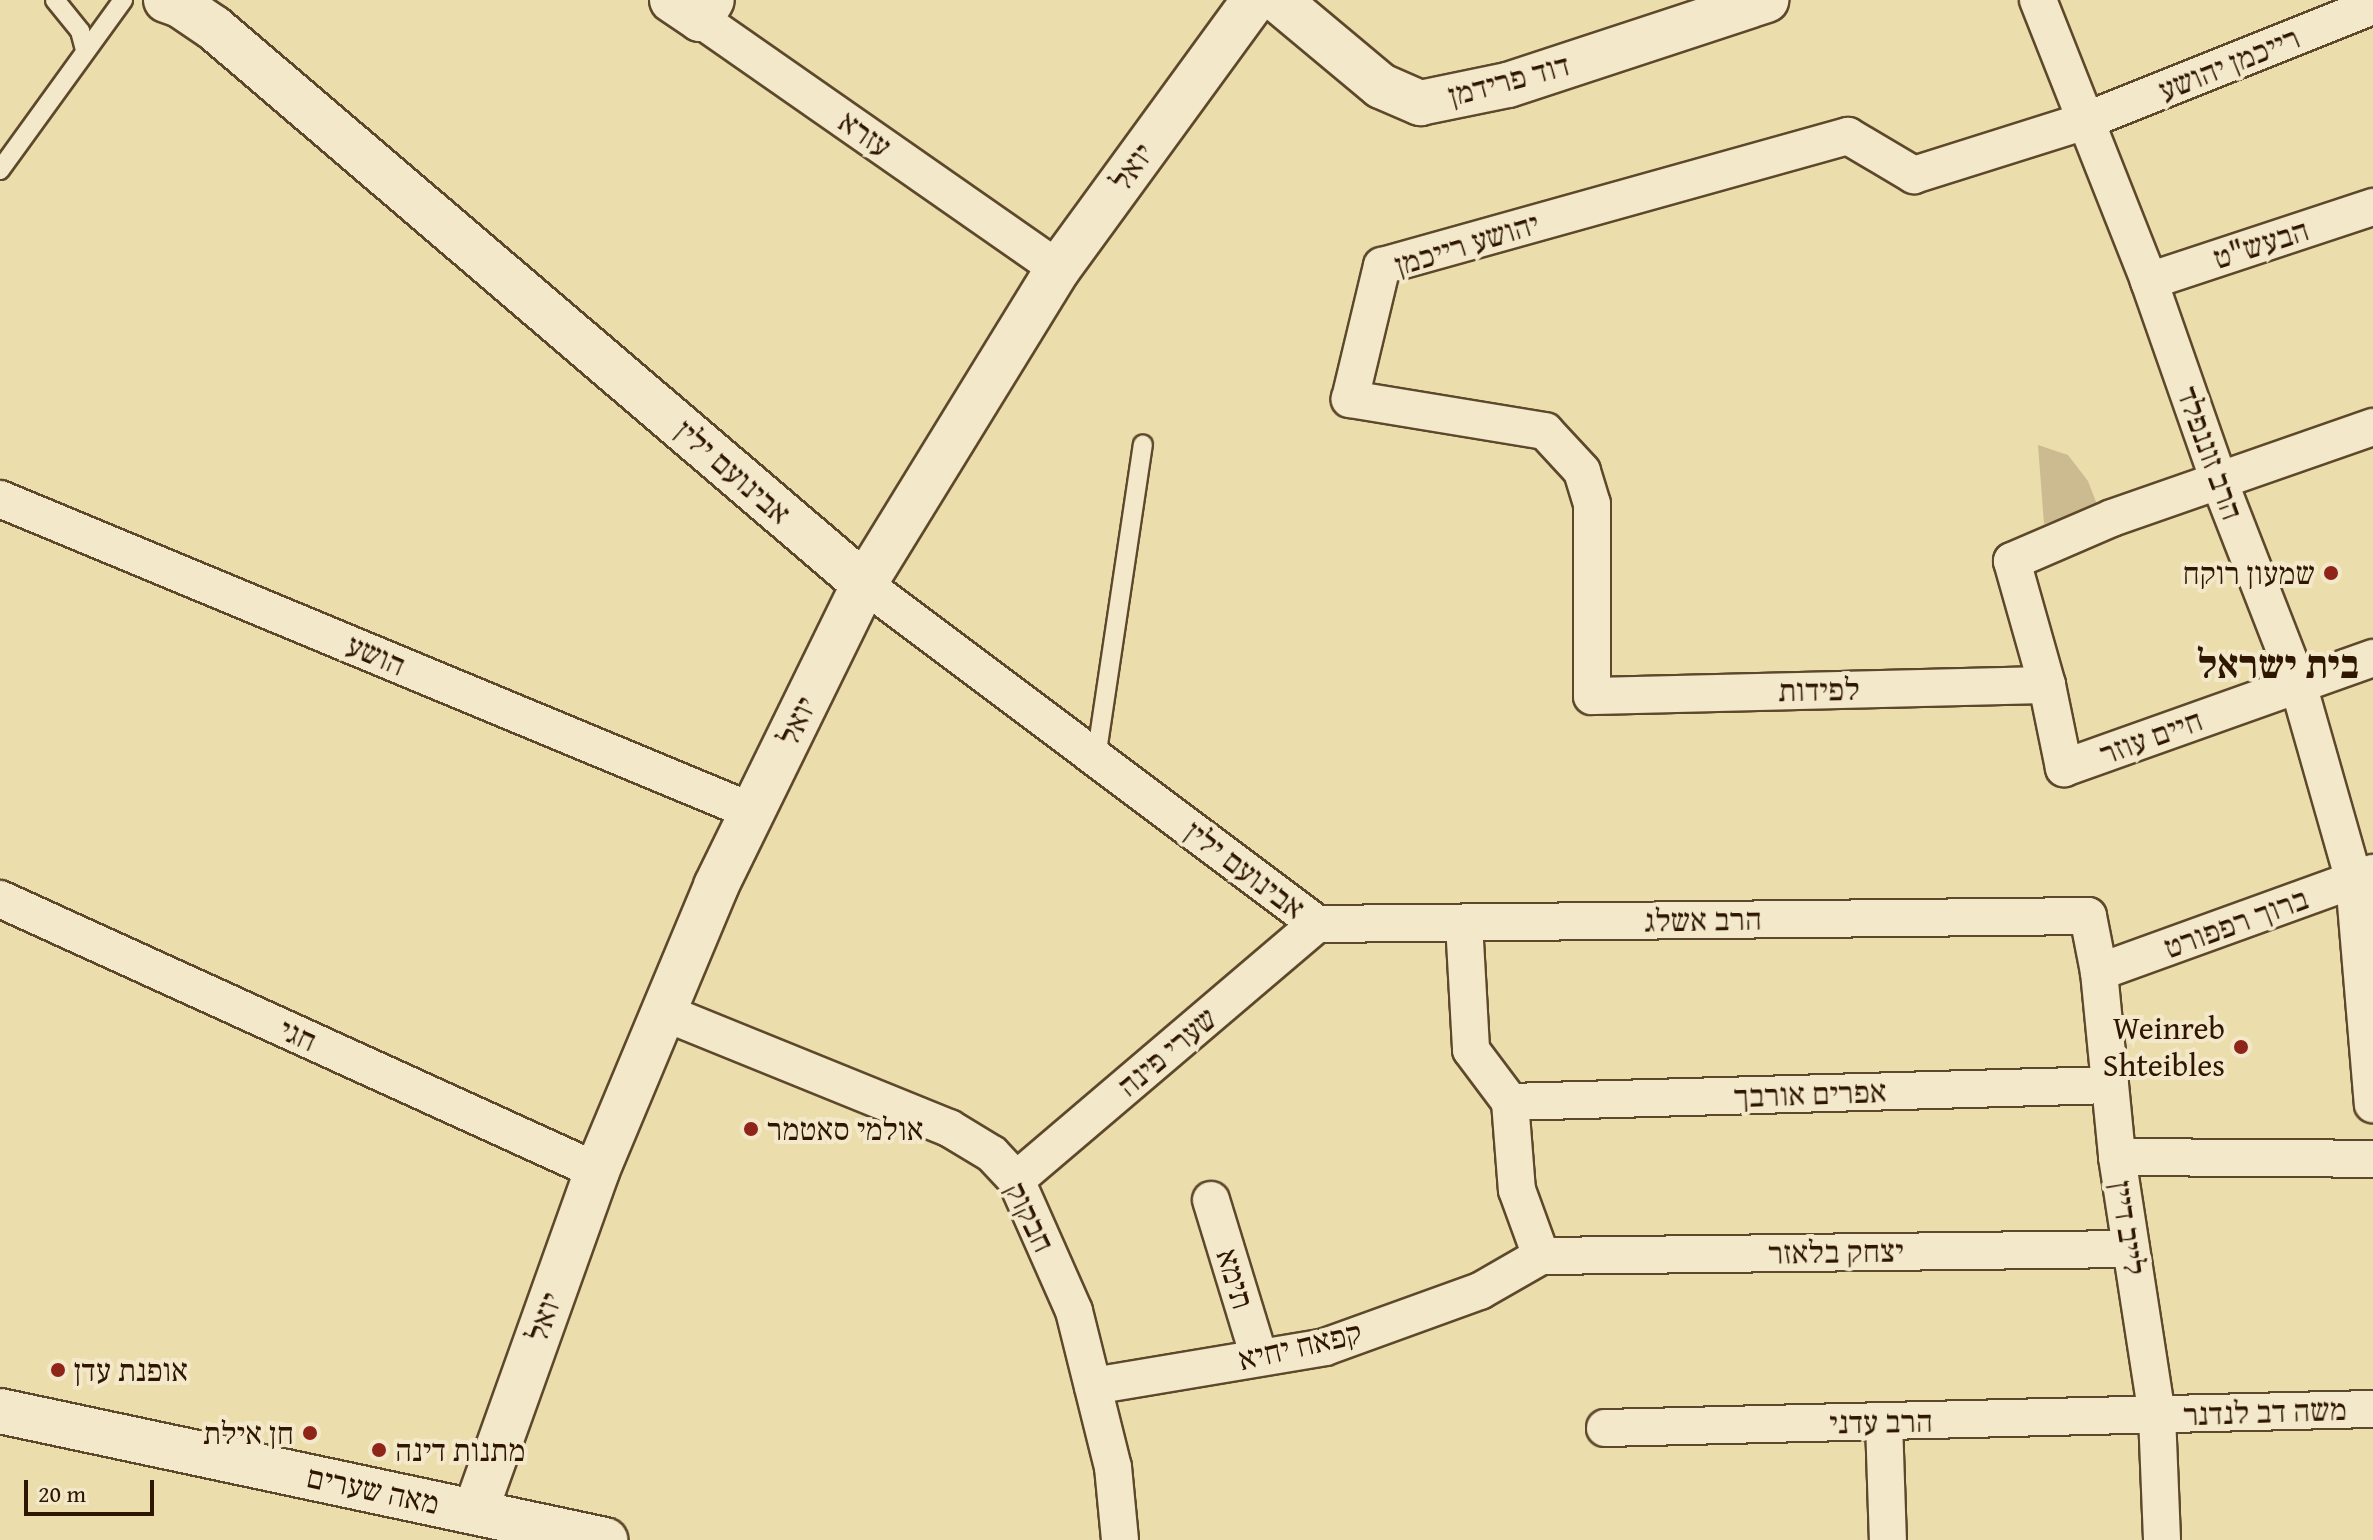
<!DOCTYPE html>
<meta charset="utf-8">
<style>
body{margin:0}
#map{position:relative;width:2373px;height:1540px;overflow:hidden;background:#ecddad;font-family:"Gentium Book Plus","Frank Ruhl Libre",serif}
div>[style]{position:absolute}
.green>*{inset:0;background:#ccbb90}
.roads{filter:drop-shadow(2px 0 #5e482b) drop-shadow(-2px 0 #5e482b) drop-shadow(0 2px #5e482b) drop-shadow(0 -2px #5e482b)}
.service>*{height:18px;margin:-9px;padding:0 9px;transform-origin:9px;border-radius:9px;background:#f3e9ca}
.minor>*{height:36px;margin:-18px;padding:0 18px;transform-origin:18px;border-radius:18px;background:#f3e9ca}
.tertiary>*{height:44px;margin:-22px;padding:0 22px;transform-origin:22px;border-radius:22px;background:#f3e9ca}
.dots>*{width:22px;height:22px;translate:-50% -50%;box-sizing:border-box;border:4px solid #f3e9ca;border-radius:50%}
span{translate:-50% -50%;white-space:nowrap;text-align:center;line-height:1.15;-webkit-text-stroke:8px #f3e9ca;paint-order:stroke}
.street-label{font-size:32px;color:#2f1600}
.poi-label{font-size:32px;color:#2f1600}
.right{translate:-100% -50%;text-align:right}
.left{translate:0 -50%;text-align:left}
.district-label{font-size:40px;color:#2f1600;font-weight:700}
.scale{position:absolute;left:24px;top:1480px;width:130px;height:36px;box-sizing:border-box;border:4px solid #2f1600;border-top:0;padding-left:10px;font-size:24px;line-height:28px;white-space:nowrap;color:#2f1600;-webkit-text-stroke:6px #f3e9ca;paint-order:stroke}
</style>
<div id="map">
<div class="green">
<div style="clip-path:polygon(2038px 445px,2068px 455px,2088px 481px,2098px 507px,2044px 524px)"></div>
</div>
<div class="roads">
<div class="service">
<div style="left:55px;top:0;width:40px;rotate:51deg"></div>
<div style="left:80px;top:31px;width:20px;rotate:75deg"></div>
<div style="left:0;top:170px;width:210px;rotate:-54.1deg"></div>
<div style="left:1096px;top:758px;width:317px;rotate:-81.5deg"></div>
</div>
<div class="minor">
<div style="left:2038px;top:0;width:302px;rotate:68.4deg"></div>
<div style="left:2149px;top:281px;width:212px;rotate:70.7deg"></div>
<div style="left:2219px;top:481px;width:218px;rotate:68.7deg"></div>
<div style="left:2298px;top:684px;width:204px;rotate:74.1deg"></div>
<div style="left:2354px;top:880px;width:225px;rotate:85.2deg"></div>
<div style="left:700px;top:19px;width:437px;rotate:34.9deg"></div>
<div style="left:2149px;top:281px;width:236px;rotate:-18.3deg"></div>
<div style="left:2373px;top:427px;width:276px;rotate:160.8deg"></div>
<div style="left:2112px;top:518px;width:109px;rotate:156.7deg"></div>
<div style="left:2012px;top:561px;width:129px;rotate:74.2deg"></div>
<div style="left:2047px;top:685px;width:85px;rotate:78.4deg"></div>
<div style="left:2064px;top:768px;width:328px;rotate:-19.6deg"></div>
<div style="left:0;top:499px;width:815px;rotate:22.57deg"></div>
<div style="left:864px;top:584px;width:566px;rotate:36.89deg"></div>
<div style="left:2047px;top:685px;width:455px;rotate:178.6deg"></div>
<div style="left:1592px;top:696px;width:192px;rotate:-90deg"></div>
<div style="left:1592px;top:504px;width:34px;rotate:-107deg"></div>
<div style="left:1582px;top:471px;width:54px;rotate:-132.8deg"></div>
<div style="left:1545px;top:431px;width:198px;rotate:-170.7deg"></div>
<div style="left:1350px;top:399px;width:137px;rotate:-76.5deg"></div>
<div style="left:1382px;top:266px;width:484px;rotate:-15.6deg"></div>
<div style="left:1848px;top:136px;width:77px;rotate:30.6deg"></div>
<div style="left:1914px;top:175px;width:179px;rotate:-17.5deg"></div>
<div style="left:2085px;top:121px;width:310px;rotate:-21.8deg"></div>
<div style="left:0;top:899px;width:656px;rotate:24.49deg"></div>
<div style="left:1464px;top:923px;width:127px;rotate:86.8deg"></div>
<div style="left:1471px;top:1050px;width:65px;rotate:53.1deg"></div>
<div style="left:1510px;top:1102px;width:88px;rotate:85.5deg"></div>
<div style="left:1517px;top:1190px;width:70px;rotate:70deg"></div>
<div style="left:1317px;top:924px;width:771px;rotate:-0.59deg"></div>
<div style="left:2088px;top:916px;width:57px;rotate:78.9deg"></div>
<div style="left:2099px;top:972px;width:186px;rotate:84.4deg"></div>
<div style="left:2117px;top:1157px;width:261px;rotate:81.2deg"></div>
<div style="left:2157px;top:1415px;width:125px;rotate:87.7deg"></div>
<div style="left:2099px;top:972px;width:291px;rotate:-19.9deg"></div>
<div style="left:663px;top:1012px;width:309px;rotate:22.1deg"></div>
<div style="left:949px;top:1128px;width:50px;rotate:31.2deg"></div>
<div style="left:992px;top:1154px;width:35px;rotate:47deg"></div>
<div style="left:1016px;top:1180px;width:143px;rotate:66.1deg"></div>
<div style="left:1074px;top:1311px;width:161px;rotate:76deg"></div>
<div style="left:1113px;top:1467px;width:73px;rotate:84.5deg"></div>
<div style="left:1510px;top:1102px;width:600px;rotate:-1.62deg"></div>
<div style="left:2117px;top:1157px;width:256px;rotate:0.4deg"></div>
<div style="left:1016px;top:1180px;width:395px;rotate:-40.4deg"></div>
<div style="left:1211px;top:1200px;width:164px;rotate:73deg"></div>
<div style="left:1093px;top:1386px;width:235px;rotate:-9.5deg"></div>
<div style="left:1325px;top:1347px;width:165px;rotate:-19.9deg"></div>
<div style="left:1480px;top:1291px;width:70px;rotate:-29.8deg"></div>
<div style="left:1541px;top:1256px;width:590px;rotate:-0.68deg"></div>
<div style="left:1884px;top:1422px;width:118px;rotate:88.1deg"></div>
<div style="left:1605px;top:1428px;width:768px;rotate:-1.42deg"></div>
</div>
<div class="tertiary">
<div style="left:166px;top:0;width:15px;rotate:20deg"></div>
<div style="left:180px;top:5px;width:41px;rotate:34.1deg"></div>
<div style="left:214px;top:28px;width:855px;rotate:40.54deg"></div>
<div style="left:672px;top:0;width:34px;rotate:34deg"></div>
<div style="left:700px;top:19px;width:22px;rotate:-58deg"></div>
<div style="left:1278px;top:0;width:134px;rotate:39.9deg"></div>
<div style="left:1381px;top:86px;width:43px;rotate:23.6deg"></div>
<div style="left:1420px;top:103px;width:90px;rotate:-11.6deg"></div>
<div style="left:1508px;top:85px;width:272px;rotate:-18.2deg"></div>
<div style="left:0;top:1411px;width:619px;rotate:12.04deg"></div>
<div style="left:475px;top:1512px;width:362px;rotate:-70.3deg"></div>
<div style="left:597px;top:1171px;width:309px;rotate:-67.3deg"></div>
<div style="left:716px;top:886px;width:336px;rotate:-63.9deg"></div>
<div style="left:864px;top:584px;width:370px;rotate:-58.4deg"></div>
<div style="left:1058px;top:269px;width:333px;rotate:-53.9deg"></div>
</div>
</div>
<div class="dots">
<div style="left:2331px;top:573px;background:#8f2418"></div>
<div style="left:2241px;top:1047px;background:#8f2418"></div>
<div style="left:751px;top:1129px;background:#8f2418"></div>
<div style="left:58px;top:1370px;background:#8f2418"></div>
<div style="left:310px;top:1433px;background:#8f2418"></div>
<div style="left:379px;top:1450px;background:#8f2418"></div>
</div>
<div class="street-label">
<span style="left:2229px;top:64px;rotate:-22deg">רייכמן יהושע</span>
<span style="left:1509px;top:80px;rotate:-15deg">דוד פרידמן</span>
<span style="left:865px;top:134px;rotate:35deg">עזרא</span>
<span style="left:1132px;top:167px;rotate:-54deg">יואל</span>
<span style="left:1467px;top:244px;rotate:-17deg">יהושע רייכמן</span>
<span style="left:2261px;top:244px;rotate:-18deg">הבעש"ט</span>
<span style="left:2210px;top:453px;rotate:70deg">הרב זוננפלד</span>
<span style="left:733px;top:472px;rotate:41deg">אבינועם ילין</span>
<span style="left:376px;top:655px;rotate:23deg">הושע</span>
<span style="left:1819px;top:690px;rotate:-1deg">לפידות</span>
<span style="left:797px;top:721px;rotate:-64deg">יואל</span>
<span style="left:2151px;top:737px;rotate:-20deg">חיים עוזר</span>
<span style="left:1245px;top:870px;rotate:37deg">אבינועם ילין</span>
<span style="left:1703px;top:920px;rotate:-1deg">הרב אשלג</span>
<span style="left:2236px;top:923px;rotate:-20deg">ברוך רפפורט</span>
<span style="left:298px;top:1035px;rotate:24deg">חגי</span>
<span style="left:1167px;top:1052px;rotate:-40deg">שערי פינה</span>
<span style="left:1810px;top:1094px;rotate:-2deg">אפרים אורבך</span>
<span style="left:1030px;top:1217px;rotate:64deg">חבקוק</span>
<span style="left:2128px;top:1228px;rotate:81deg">לייב דיין</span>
<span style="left:1836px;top:1252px;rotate:-1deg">יצחק בלאזר</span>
<span style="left:1235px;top:1279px;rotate:73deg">תימא</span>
<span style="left:544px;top:1317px;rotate:-70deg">יואל</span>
<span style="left:1300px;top:1346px;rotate:-13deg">קפאח יחיא</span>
<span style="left:2265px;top:1412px;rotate:-2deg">משה דב לנדנר</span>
<span style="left:1881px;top:1422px;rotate:-1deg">הרב עדני</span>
<span style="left:373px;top:1490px;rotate:12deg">מאה שערים</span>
</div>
<div class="poi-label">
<span class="right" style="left:2315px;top:573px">שמעון רוקח</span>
<span class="right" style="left:2225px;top:1047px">Weinreb<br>Shteibles</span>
<span class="left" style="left:767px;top:1129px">אולמי סאטמר</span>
<span class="left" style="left:74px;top:1370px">אופנת עדן</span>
<span class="right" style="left:294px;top:1433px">חן אילת</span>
<span class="left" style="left:395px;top:1450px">מתנות דינה</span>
</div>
<div class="district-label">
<span style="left:2278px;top:664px">בית ישראל</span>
</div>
<div class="scale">20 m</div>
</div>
